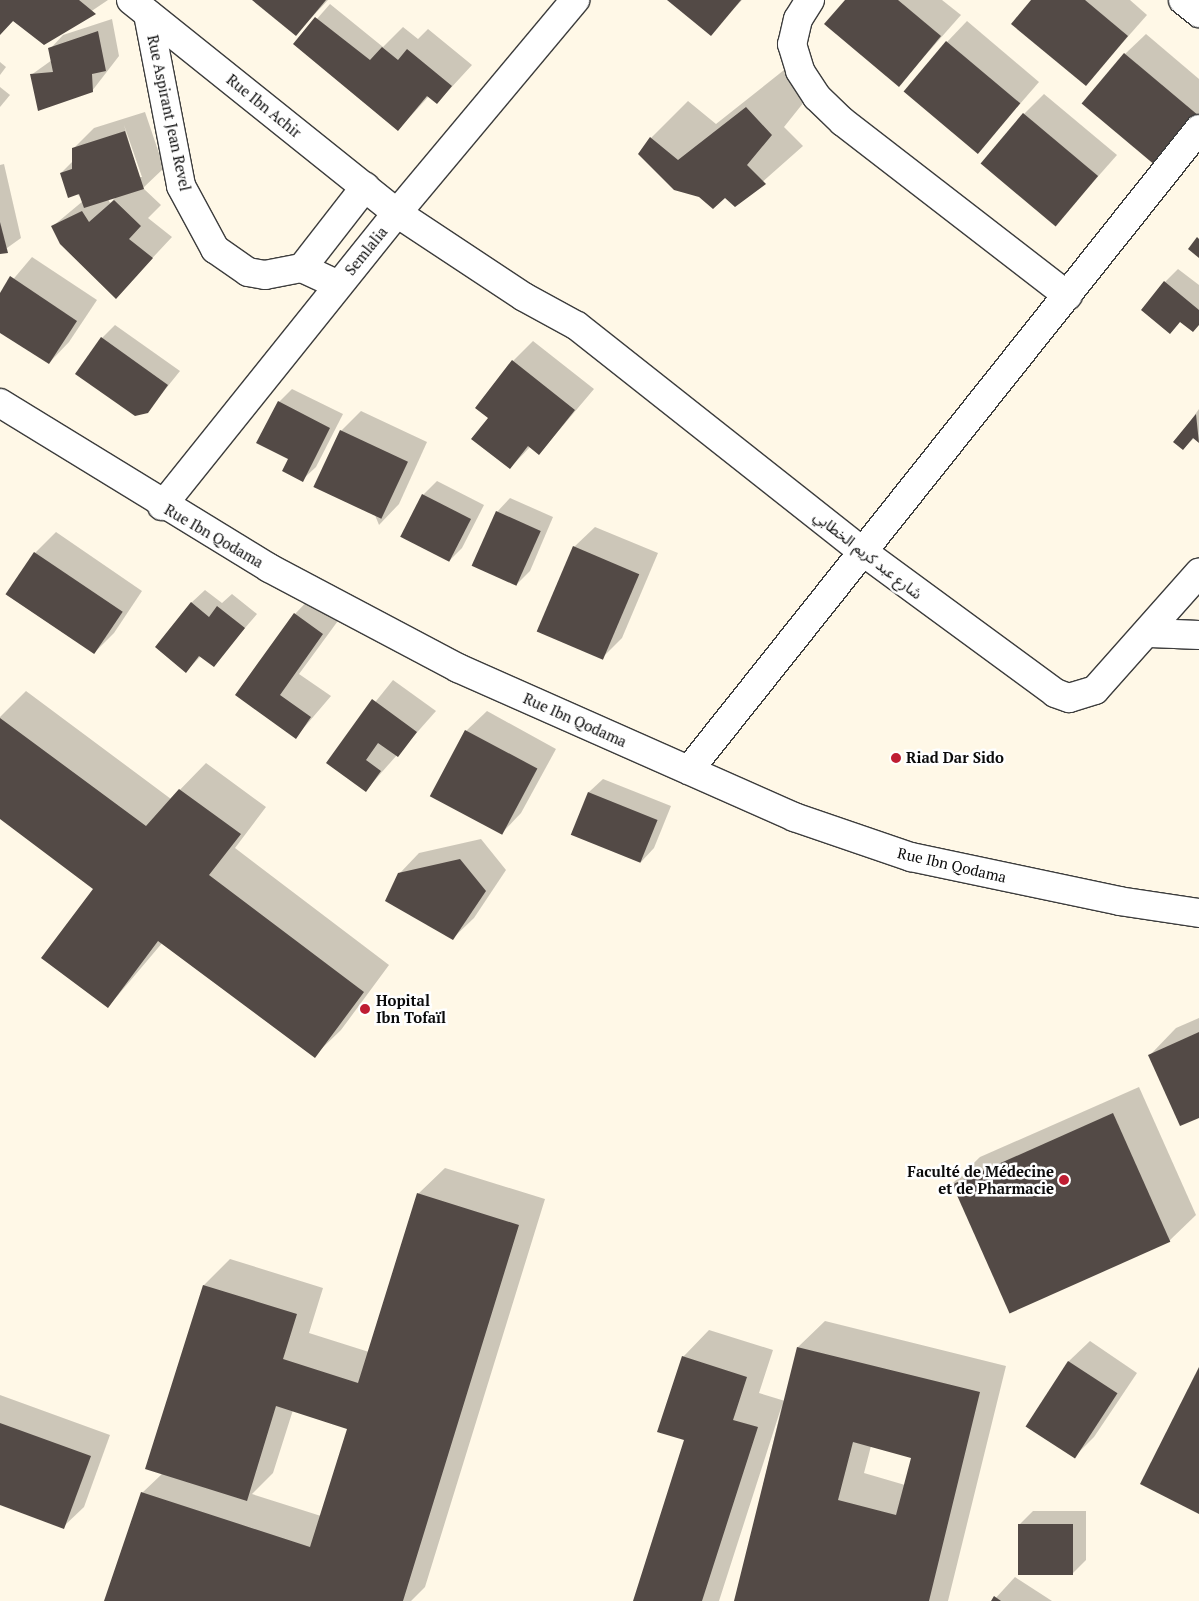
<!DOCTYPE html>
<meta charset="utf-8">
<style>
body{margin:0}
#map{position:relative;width:1199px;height:1601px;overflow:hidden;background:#fff8e7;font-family:"PT Serif","Noto Sans Arabic",serif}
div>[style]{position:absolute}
.shadow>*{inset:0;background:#0003}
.building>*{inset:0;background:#534a46;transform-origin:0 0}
.roads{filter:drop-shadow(1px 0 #3d3d3d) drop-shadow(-1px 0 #3d3d3d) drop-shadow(0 1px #3d3d3d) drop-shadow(0 -1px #3d3d3d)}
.minor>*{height:28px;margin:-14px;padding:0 14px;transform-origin:14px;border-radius:14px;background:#fff}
.dots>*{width:14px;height:14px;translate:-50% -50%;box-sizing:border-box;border:2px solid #fff;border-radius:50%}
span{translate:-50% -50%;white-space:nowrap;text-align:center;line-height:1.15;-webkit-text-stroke:5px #fff;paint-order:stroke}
.street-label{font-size:15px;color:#0a0a0a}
.poi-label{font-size:15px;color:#0a0a0a;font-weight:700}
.left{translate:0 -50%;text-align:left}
.right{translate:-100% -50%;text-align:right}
</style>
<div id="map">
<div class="shadow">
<div style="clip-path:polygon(0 0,108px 0,44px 43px,14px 20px,0 33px)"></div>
<div style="clip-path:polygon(254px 0,328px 0,296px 34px)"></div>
<div style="clip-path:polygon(669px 0,742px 0,710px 34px)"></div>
<div style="clip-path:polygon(846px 0,942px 0,961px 15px,899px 85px)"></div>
<div style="clip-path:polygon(1032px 0,1130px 0,1147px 15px,1086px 84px)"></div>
<div style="clip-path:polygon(330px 4px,383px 47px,403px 27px,418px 39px,428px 29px,472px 65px,437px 103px,429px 96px,398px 130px,295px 44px)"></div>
<div style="clip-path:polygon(112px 19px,119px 56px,92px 91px,31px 75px,52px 60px,50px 49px,63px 35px)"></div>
<div style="clip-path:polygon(967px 21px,1039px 82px,978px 152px,947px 42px)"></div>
<div style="clip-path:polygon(1146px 34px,1199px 79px,1199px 118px,1125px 54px)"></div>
<div style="clip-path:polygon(0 62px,6px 67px,0 75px)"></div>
<div style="clip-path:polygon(784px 70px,808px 97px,784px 127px,803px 146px,735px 206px,725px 196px,713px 207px,651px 138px,688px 101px,716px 124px)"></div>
<div style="clip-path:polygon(0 87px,10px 95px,0 107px)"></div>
<div style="clip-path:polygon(1044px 94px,1117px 155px,1056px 224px,1024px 114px)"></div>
<div style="clip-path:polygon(evenodd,145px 112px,164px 168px,143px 188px,161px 205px,148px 218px,172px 237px,116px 297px,53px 226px,83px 201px,61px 173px,73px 161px,73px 149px,94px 128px,145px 112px,124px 125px,142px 177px,139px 177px,124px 125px,145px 112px,117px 196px,110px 203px,108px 199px,117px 196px)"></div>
<div style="clip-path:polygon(4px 164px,21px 238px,0 253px,0 165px)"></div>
<div style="clip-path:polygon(32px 257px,97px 300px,69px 342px,49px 363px,0 331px,0 295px)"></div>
<div style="clip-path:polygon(1178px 269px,1199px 285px,1199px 325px,1181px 321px,1165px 282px)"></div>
<div style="clip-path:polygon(115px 325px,180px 371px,147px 412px,102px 338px)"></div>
<div style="clip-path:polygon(533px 341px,594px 389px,539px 454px,530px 447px,510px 468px,489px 418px,513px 361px)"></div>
<div style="clip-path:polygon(292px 389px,343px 414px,316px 467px,302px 480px,279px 402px)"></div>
<div style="clip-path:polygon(1199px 409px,1199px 442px,1194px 438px,1183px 449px,1175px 442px)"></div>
<div style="clip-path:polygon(361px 411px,427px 442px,399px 504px,379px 525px,341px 431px)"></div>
<div style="clip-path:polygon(437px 481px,484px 505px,462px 548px,449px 561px,423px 495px)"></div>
<div style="clip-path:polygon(510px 498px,553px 517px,530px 571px,516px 585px,497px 512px)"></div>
<div style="clip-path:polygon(595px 527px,658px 553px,622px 638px,602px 658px,574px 547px)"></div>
<div style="clip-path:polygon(56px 532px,142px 591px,114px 633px,94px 653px,7px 595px,35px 553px)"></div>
<div style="clip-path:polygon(205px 590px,222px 603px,232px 594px,257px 614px,213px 665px,201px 656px,186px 671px,191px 603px)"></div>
<div style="clip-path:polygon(315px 593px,343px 614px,299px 674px,331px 696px,296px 737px,237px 694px,295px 614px)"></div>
<div style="clip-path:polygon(393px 680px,436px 711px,366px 790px,327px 762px)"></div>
<div style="clip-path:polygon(26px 691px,171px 799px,206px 763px,266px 807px,235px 848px,389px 965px,341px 1030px,314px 1056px,163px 942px,108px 1007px,95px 888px,0 817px,0 717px)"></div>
<div style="clip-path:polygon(487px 711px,556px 749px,521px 813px,501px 834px,466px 731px)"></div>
<div style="clip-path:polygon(603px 779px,671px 806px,654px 848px,641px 862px,573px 834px,589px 792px)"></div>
<div style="clip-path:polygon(481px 839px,506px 870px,474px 918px,453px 938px,399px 874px,419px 853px)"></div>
<div style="clip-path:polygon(1199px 1018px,1199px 1116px,1150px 1055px,1176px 1028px)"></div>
<div style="clip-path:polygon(1139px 1087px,1196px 1215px,1169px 1241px,953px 1183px,980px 1157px)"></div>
<div style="clip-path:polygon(evenodd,445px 1168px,545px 1199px,425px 1587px,411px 1601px,105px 1601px,142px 1493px,163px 1473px,147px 1468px,204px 1285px,230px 1259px,323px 1288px,309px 1333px,369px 1352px,418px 1194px,445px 1168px,293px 1410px,348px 1428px,321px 1516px,252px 1494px,273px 1473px,293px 1410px)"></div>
<div style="clip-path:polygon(evenodd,825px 1321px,1006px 1366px,948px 1601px,736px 1601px,782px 1405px,719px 1601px,635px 1601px,686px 1440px,683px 1357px,709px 1330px,773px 1350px,759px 1393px,785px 1401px,798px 1347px,825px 1321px,871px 1446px,913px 1457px,905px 1485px,864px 1473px,871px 1446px)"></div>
<div style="clip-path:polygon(1090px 1341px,1137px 1373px,1094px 1437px,1074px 1457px,1027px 1426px,1069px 1361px)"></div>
<div style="clip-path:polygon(0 1395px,110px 1435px,84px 1507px,63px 1527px,0 1504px)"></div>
<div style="clip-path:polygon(1033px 1511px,1086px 1511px,1086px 1560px,1072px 1574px,1019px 1525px)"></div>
<div style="clip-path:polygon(1015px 1577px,1052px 1601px,993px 1601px)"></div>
</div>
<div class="building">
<div style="clip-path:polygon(0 0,79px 0,96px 14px,44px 45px,13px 21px,0 35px)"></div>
<div style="clip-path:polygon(252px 0,326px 0,296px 36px)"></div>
<div style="clip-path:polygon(667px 0,741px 0,711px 36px)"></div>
<div style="clip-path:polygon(845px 0,898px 0,941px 36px,899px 87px,824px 24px)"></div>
<div style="clip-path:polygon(1031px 0,1085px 0,1128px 36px,1086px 86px,1011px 24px)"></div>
<div style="clip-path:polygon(315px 17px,370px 60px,382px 47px,398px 60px,407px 49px,452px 86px,437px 104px,427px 96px,398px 131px,293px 44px)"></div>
<div style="clip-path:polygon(98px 31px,106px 71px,92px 74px,93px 92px,38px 111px,30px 74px,53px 72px,48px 48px)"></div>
<div style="left:946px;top:41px;width:97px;height:66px;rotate:40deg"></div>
<div style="left:1124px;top:53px;width:98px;height:66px;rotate:40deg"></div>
<div style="clip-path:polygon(746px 107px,772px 135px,747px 165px,766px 184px,735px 207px,725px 198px,713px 209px,699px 197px,674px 190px,638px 154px,650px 137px,678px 160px)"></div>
<div style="left:1023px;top:113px;width:98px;height:66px;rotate:40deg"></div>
<div style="clip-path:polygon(125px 131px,144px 189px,84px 208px,79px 194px,68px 198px,60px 173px,72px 169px,72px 148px)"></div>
<div style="clip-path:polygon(114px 200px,141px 226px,129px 239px,153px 258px,116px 299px,60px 244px,51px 226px,82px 211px,89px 222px)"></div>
<div style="clip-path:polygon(0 222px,8px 253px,0 254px)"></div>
<div style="clip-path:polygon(1197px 237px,1199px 239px,1199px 258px,1188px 249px)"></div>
<div style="clip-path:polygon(10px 276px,77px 321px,49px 364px,0 333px,0 293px)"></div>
<div style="clip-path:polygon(1164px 281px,1199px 310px,1199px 325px,1193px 332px,1180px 322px,1170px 334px,1141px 310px)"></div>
<div style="clip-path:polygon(101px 337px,168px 385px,148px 413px,135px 416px,75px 374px)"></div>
<div style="clip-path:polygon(512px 360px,575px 410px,539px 455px,528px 446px,510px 469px,471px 439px,488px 418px,475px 408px)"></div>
<div style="clip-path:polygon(278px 401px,330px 428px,303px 482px,282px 471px,288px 459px,256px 443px)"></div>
<div style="clip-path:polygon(1196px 414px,1199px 443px,1193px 438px,1183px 450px,1173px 442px)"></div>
<div style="left:340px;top:430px;width:75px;height:63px;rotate:25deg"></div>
<div style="left:422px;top:494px;width:55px;height:48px;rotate:27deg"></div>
<div style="left:496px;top:511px;width:49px;height:60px;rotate:24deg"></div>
<div style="left:573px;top:546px;width:72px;height:93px;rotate:23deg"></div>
<div style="left:34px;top:552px;width:107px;height:51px;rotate:34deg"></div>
<div style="clip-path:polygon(191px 602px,209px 617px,217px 606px,245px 628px,214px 667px,199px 656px,186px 673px,155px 647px)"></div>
<div style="clip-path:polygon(294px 613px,323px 634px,280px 695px,311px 717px,296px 739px,235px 695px)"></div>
<div style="clip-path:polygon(372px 699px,417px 732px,398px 757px,378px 743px,366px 760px,381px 771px,366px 792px,326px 763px)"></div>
<div style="clip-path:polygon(0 718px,146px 826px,179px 789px,241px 834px,209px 875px,364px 992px,315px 1058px,158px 941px,108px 1008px,41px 958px,93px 889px,0 819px)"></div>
<div style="left:465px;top:730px;width:82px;height:75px;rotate:28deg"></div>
<div style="left:588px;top:792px;width:75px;height:46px;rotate:22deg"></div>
<div style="clip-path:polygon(460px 859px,486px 891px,453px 940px,385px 901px,398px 873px)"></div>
<div style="clip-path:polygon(1199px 1032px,1199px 1118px,1180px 1126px,1148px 1055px)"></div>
<div style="left:1113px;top:1113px;width:141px;height:176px;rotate:66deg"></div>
<div style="clip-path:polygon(417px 1193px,519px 1225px,403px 1601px,104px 1601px,141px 1492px,310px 1547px,347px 1429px,276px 1406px,247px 1501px,145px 1469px,203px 1285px,297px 1314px,283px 1359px,358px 1383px)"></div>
<div style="clip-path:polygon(evenodd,797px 1347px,980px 1392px,929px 1601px,734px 1601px,797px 1347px,853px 1442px,911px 1458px,896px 1515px,838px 1500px,853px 1442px)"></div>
<div style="clip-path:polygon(682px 1356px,747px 1377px,733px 1420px,758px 1427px,702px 1601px,633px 1601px,684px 1440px,657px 1432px)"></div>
<div style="left:1068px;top:1361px;width:59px;height:78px;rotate:33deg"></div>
<div style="clip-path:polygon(1199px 1367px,1199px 1514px,1140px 1484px)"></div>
<div style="clip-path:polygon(0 1423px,91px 1456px,64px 1529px,0 1505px)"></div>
<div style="left:1018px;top:1524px;width:55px;height:51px"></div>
<div style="clip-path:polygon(994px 1596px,1001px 1601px,991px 1601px)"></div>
</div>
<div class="roads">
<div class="minor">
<div style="left:131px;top:0;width:341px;rotate:38.7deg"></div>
<div style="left:397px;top:213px;width:152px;rotate:33.5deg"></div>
<div style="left:524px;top:297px;width:60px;rotate:28.7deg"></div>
<div style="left:577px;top:326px;width:363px;rotate:38.3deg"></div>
<div style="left:862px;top:551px;width:240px;rotate:36.3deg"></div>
<div style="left:1055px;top:693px;width:15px;rotate:20deg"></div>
<div style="left:1069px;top:698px;width:27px;rotate:-17deg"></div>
<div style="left:1095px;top:690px;width:157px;rotate:-48.4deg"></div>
<div style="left:810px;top:0;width:22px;rotate:122deg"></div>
<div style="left:798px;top:19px;width:26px;rotate:103deg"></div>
<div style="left:792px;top:44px;width:28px;rotate:73deg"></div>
<div style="left:800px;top:71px;width:31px;rotate:57deg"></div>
<div style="left:817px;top:97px;width:36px;rotate:44deg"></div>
<div style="left:843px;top:122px;width:284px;rotate:37.7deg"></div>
<div style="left:1183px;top:0;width:21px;rotate:39deg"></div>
<div style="left:148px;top:14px;width:175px;rotate:79.1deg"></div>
<div style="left:181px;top:186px;width:72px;rotate:61.6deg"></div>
<div style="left:215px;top:249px;width:40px;rotate:34.9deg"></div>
<div style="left:248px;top:272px;width:17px;rotate:10deg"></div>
<div style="left:265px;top:275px;width:38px;rotate:-11deg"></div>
<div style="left:302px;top:268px;width:40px;rotate:25deg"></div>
<div style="left:302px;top:268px;width:103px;rotate:-52.1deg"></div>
<div style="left:0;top:403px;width:316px;rotate:31.5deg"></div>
<div style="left:269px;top:568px;width:214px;rotate:27.9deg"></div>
<div style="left:458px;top:668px;width:368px;rotate:23.9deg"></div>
<div style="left:794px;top:817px;width:124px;rotate:18.9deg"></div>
<div style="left:911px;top:857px;width:213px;rotate:11.9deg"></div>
<div style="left:1119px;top:901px;width:81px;rotate:8.5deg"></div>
<div style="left:162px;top:506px;width:376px;rotate:-51.3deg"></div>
<div style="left:397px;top:213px;width:278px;rotate:-50.1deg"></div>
<div style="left:1150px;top:633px;width:49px;rotate:2.3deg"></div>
<div style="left:689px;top:770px;width:819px;rotate:-51.49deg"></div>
</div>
</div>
<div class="dots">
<div style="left:896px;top:758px;background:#bf1d32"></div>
<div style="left:365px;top:1009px;background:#bf1d32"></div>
<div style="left:1064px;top:1180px;background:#bf1d32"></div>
</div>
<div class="street-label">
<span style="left:264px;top:106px;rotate:39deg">Rue Ibn Achir</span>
<span style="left:169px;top:113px;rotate:78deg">Rue Aspirant Jean Revel</span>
<span style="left:366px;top:251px;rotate:-51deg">Semlalia</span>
<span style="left:214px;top:536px;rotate:30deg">Rue Ibn Qodama</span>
<span style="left:868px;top:555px;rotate:38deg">شارع عبد كريم الخطابي</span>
<span style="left:575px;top:720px;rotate:24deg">Rue Ibn Qodama</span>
<span style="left:952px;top:865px;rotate:13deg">Rue Ibn Qodama</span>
</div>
<div class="poi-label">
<span class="left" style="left:906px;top:758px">Riad Dar Sido</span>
<span class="left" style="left:376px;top:1009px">Hopital<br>Ibn Tofaïl</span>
<span class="right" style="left:1054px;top:1180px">Faculté de Médecine<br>et de Pharmacie</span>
</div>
</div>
